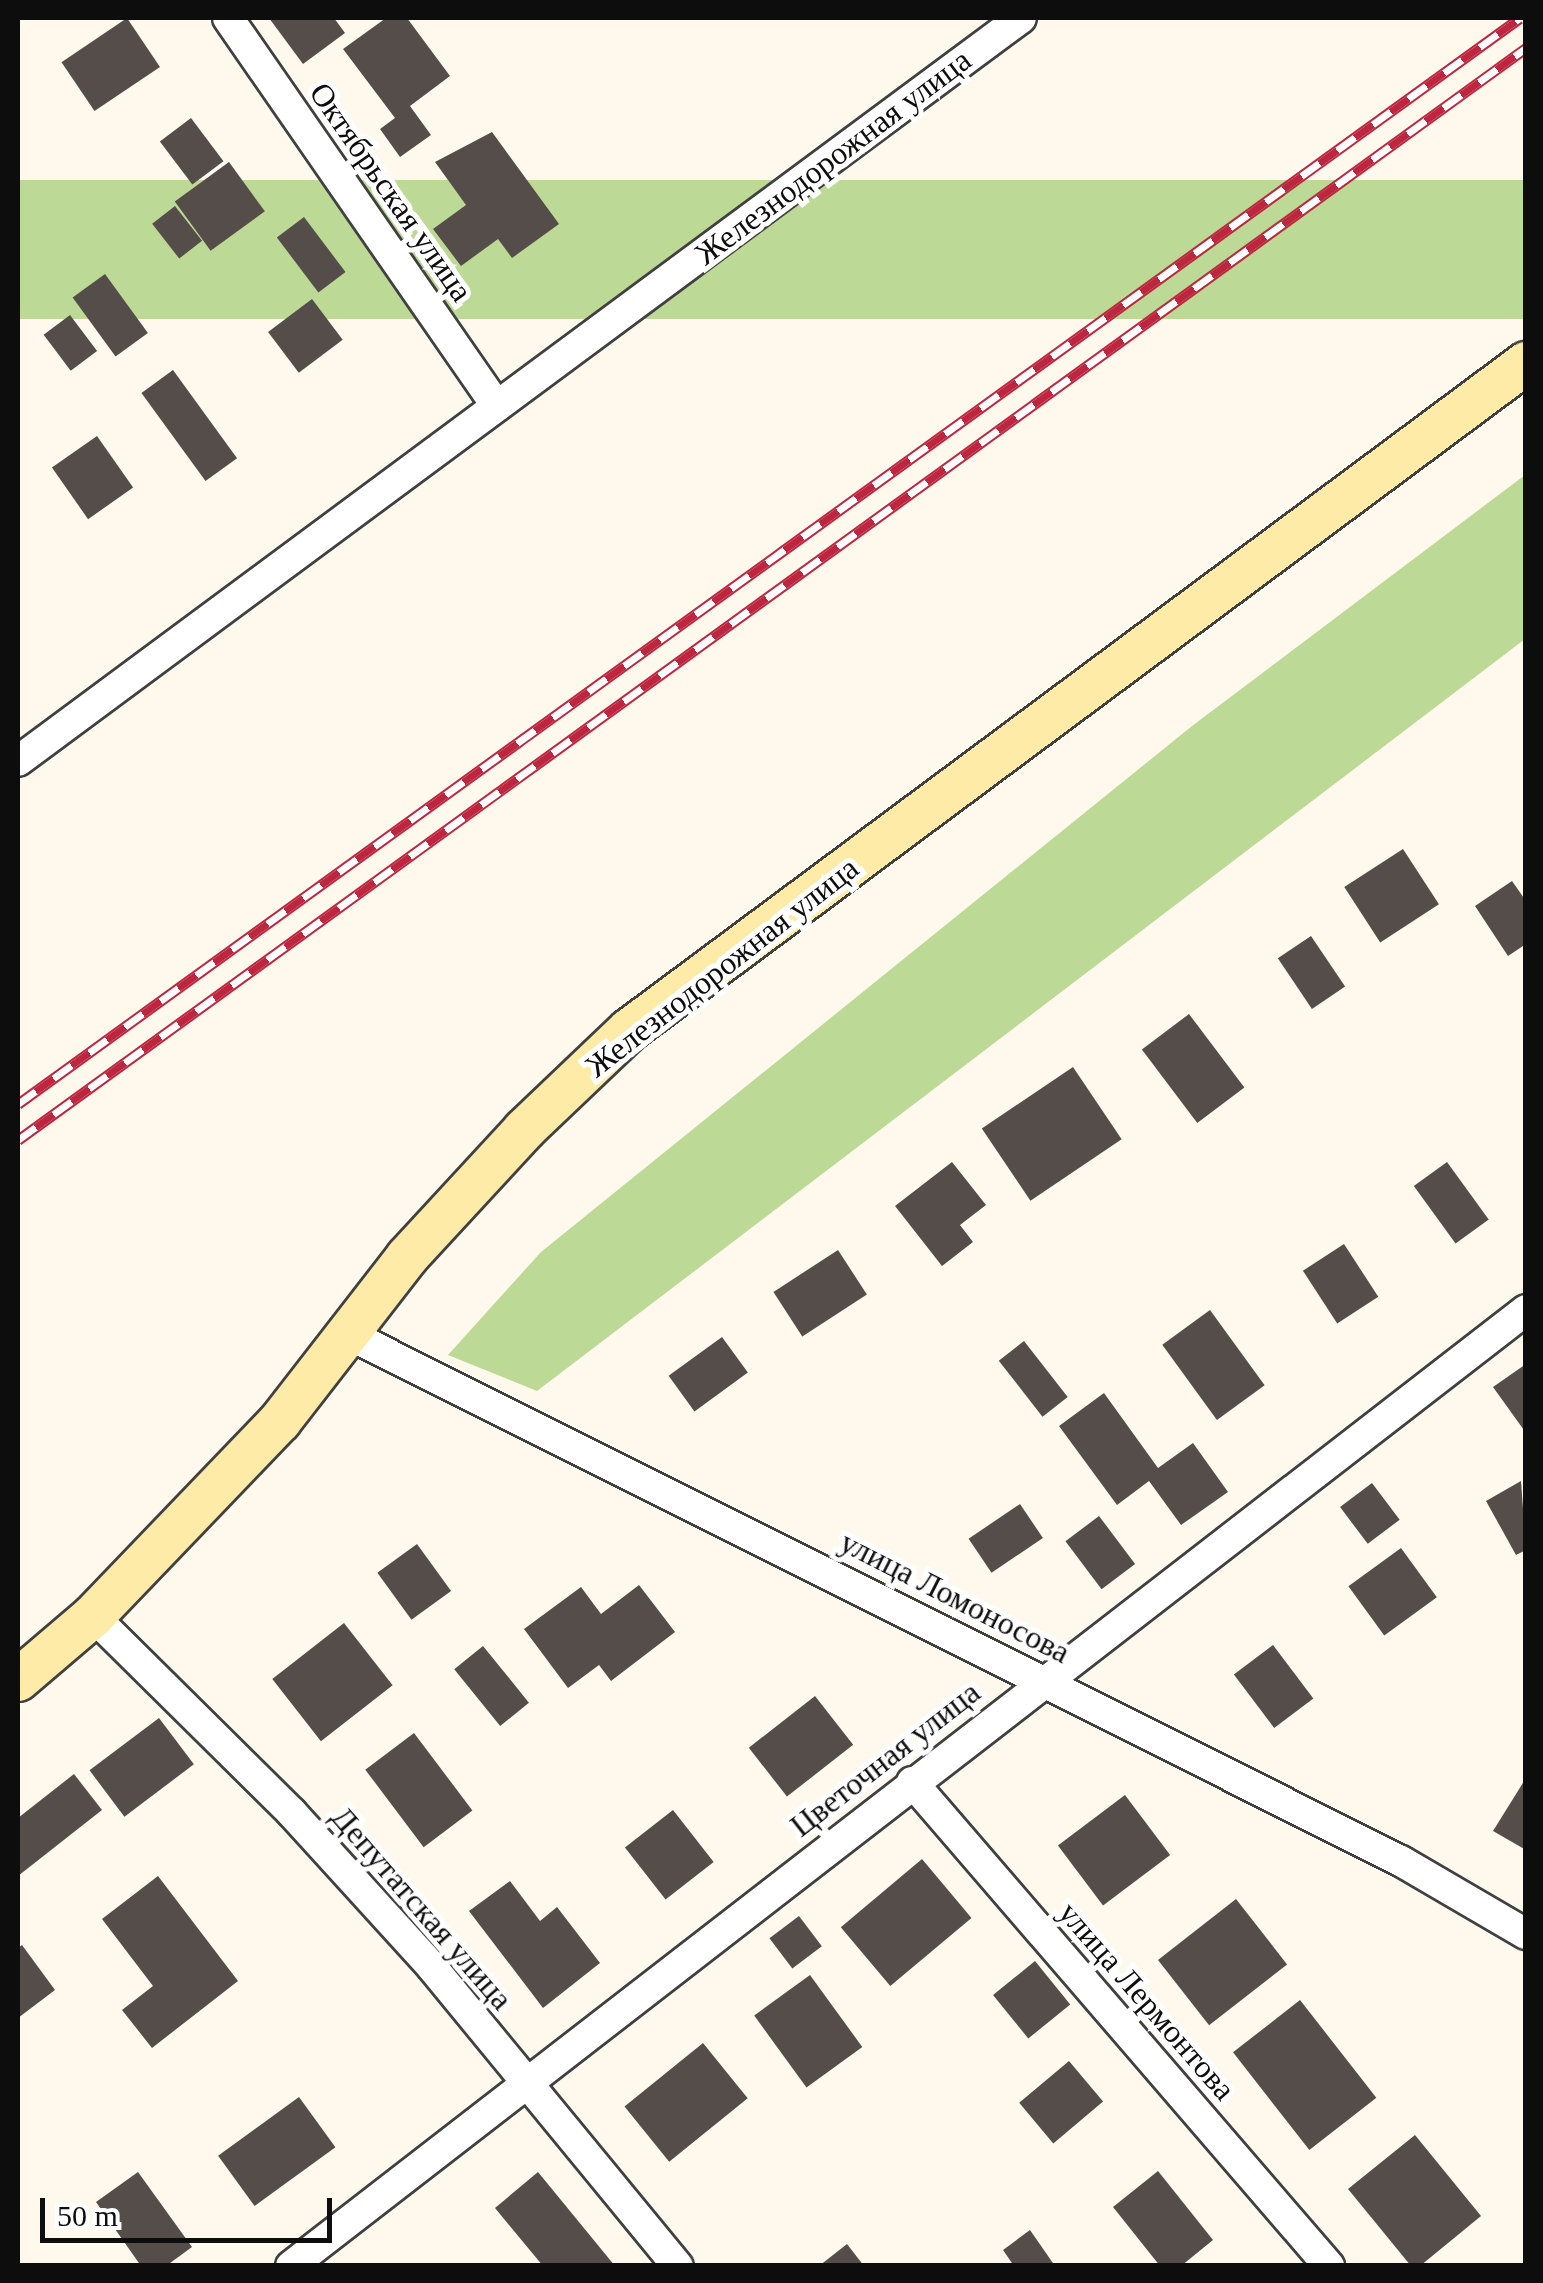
<!DOCTYPE html>
<meta charset="utf-8">
<style>
body{margin:0}
#map{position:relative;width:1543px;height:2283px;overflow:hidden;background:#fff9ed;font-family:Georgia,serif}
div>[style]{position:absolute}
.forest>*{inset:0;background:#bcd996;transform-origin:0 0}
.building>*{inset:0;background:#554d49;transform-origin:0 0}
.roads{filter:drop-shadow(2px 0 #404040) drop-shadow(-2px 0 #404040) drop-shadow(0 2px #404040) drop-shadow(0 -2px #404040)}
.street>*{height:30px;margin:-15px;padding:0 15px;transform-origin:15px;border-radius:15px;background:#fff}
.secondary>*{height:42px;margin:-21px;padding:0 21px;transform-origin:21px;border-radius:21px;background:#feeba8}
.rail>*{height:11px;margin-top:-5.5px;transform-origin:0;background:repeating-linear-gradient(90deg,#fff 0 22px,#bc263f 0 44px);box-sizing:border-box;border-block:2px solid #bc263f}
span{translate:-50% -50%;white-space:nowrap;text-align:center;line-height:1.15;-webkit-text-stroke:10px #fff;paint-order:stroke}
.street-label{font-size:32px;color:#0d0d0d}
.frame{position:absolute;inset:0;border:20px solid #0d0d0d;pointer-events:none}
.scale{position:absolute;left:40px;top:2198px;width:292px;height:45px;box-sizing:border-box;border:5px solid #0d0d0d;border-top:0;padding-left:12px;font-size:30px;line-height:35px;white-space:nowrap;color:#0d0d0d;-webkit-text-stroke:8px #fff;paint-order:stroke}
</style>
<div id="map">
<div class="forest">
<div style="left:1525px;top:180px;width:139px;height:1870px;rotate:90deg"></div>
<div style="clip-path:polygon(1525px 475px,1525px 639px,537px 1391px,448px 1355px,541px 1252px,1192px 726px)"></div>
</div>
<div class="building">
<div style="left:127px;top:18px;width:59px;height:79px;rotate:56deg"></div>
<div style="clip-path:polygon(269px 18px,334px 18px,345px 33px,303px 64px)"></div>
<div style="clip-path:polygon(386px 18px,407px 18px,450px 76px,410px 106px,431px 135px,400px 157px,380px 129px,395px 118px,343px 49px)"></div>
<div style="left:191px;top:118px;width:54px;height:39px;rotate:53deg"></div>
<div style="clip-path:polygon(492px 132px,559px 224px,512px 258px,498px 239px,461px 266px,433px 229px,466px 205px,435px 162px)"></div>
<div style="left:229px;top:162px;width:61px;height:67px;rotate:54deg"></div>
<div style="left:175px;top:206px;width:44px;height:29px;rotate:52deg"></div>
<div style="left:304px;top:217px;width:69px;height:34px;rotate:53deg"></div>
<div style="left:105px;top:274px;width:73px;height:40px;rotate:54deg"></div>
<div style="left:312px;top:299px;width:51px;height:55px;rotate:53deg"></div>
<div style="left:70px;top:315px;width:45px;height:33px;rotate:53deg"></div>
<div style="left:173px;top:370px;width:109px;height:39px;rotate:54deg"></div>
<div style="left:97px;top:436px;width:63px;height:55px;rotate:55deg"></div>
<div style="left:1403px;top:849px;width:66px;height:70px;rotate:57deg"></div>
<div style="clip-path:polygon(1512px 881px,1526px 901px,1526px 944px,1508px 956px,1475px 906px)"></div>
<div style="left:1311px;top:936px;width:61px;height:40px;rotate:56deg"></div>
<div style="left:1189px;top:1014px;width:92px;height:59px;rotate:53deg"></div>
<div style="left:1073px;top:1067px;width:87px;height:110px;rotate:56deg"></div>
<div style="clip-path:polygon(952px 1162px,986px 1205px,960px 1225px,973px 1242px,942px 1266px,895px 1206px)"></div>
<div style="left:1447px;top:1162px;width:71px;height:41px;rotate:54deg"></div>
<div style="left:1344px;top:1244px;width:63px;height:49px;rotate:57deg"></div>
<div style="left:838px;top:1250px;width:53px;height:77px;rotate:57deg"></div>
<div style="left:1210px;top:1310px;width:93px;height:59px;rotate:54deg"></div>
<div style="left:722px;top:1337px;width:44px;height:66px;rotate:54deg"></div>
<div style="left:1024px;top:1341px;width:71px;height:32px;rotate:52deg"></div>
<div style="clip-path:polygon(1526px 1364px,1526px 1433px,1493px 1387px)"></div>
<div style="clip-path:polygon(1104px 1393px,1158px 1468px,1193px 1443px,1228px 1492px,1181px 1525px,1149px 1481px,1117px 1505px,1059px 1426px)"></div>
<div style="clip-path:polygon(1521px 1481px,1526px 1550px,1516px 1555px,1486px 1501px)"></div>
<div style="left:1372px;top:1483px;width:46px;height:40px;rotate:53deg"></div>
<div style="left:1020px;top:1504px;width:41px;height:62px;rotate:56deg"></div>
<div style="left:1099px;top:1516px;width:60px;height:42px;rotate:53deg"></div>
<div style="left:417px;top:1544px;width:58px;height:49px;rotate:54deg"></div>
<div style="left:1401px;top:1548px;width:61px;height:65px;rotate:54deg"></div>
<div style="clip-path:polygon(639px 1585px,675px 1632px,611px 1681px,599px 1665px,568px 1688px,524px 1629px,581px 1587px,601px 1614px)"></div>
<div style="left:344px;top:1623px;width:79px;height:91px;rotate:52deg"></div>
<div style="left:1273px;top:1645px;width:67px;height:49px;rotate:53deg"></div>
<div style="left:483px;top:1646px;width:73px;height:37px;rotate:51deg"></div>
<div style="left:815px;top:1696px;width:62px;height:84px;rotate:52deg"></div>
<div style="left:159px;top:1718px;width:58px;height:87px;rotate:53deg"></div>
<div style="left:414px;top:1733px;width:97px;height:61px;rotate:53deg"></div>
<div style="clip-path:polygon(74px 1774px,102px 1810px,18px 1876px,18px 1818px)"></div>
<div style="clip-path:polygon(1526px 1778px,1526px 1850px,1493px 1831px)"></div>
<div style="left:1125px;top:1795px;width:75px;height:84px;rotate:53deg"></div>
<div style="left:673px;top:1810px;width:66px;height:61px;rotate:52deg"></div>
<div style="left:922px;top:1859px;width:77px;height:106px;rotate:50deg"></div>
<div style="clip-path:polygon(158px 1876px,238px 1981px,152px 2048px,122px 2010px,153px 1986px,102px 1919px)"></div>
<div style="clip-path:polygon(510px 1881px,540px 1921px,557px 1907px,600px 1963px,543px 2008px,469px 1911px)"></div>
<div style="left:1236px;top:1899px;width:83px;height:99px;rotate:52deg"></div>
<div style="left:799px;top:1916px;width:38px;height:37px;rotate:53deg"></div>
<div style="clip-path:polygon(22px 1945px,55px 1990px,18px 2018px,18px 1948px)"></div>
<div style="left:1035px;top:1961px;width:56px;height:54px;rotate:51deg"></div>
<div style="left:810px;top:1975px;width:89px;height:69px;rotate:54deg"></div>
<div style="left:1300px;top:2000px;width:124px;height:85px;rotate:52deg"></div>
<div style="left:703px;top:2043px;width:71px;height:101px;rotate:51deg"></div>
<div style="left:1069px;top:2061px;width:53px;height:65px;rotate:50deg"></div>
<div style="left:299px;top:2097px;width:62px;height:100px;rotate:54deg"></div>
<div style="clip-path:polygon(1415px 2135px,1481px 2216px,1420px 2266px,1411px 2266px,1348px 2189px)"></div>
<div style="clip-path:polygon(1158px 2171px,1213px 2240px,1181px 2266px,1160px 2266px,1113px 2207px)"></div>
<div style="clip-path:polygon(138px 2172px,192px 2247px,166px 2266px,141px 2266px,96px 2202px)"></div>
<div style="clip-path:polygon(538px 2172px,615px 2266px,543px 2266px,495px 2208px)"></div>
<div style="clip-path:polygon(1030px 2230px,1055px 2266px,1014px 2266px,1003px 2250px)"></div>
<div style="clip-path:polygon(847px 2244px,864px 2266px,819px 2266px)"></div>
</div>
<div class="roads">
<div class="street">
<div style="left:228px;top:18px;width:472px;rotate:55.3deg"></div>
<div style="left:18px;top:761px;width:1248px;rotate:-36.53deg"></div>
<div style="left:348px;top:1334px;width:1178px;rotate:26.59deg"></div>
<div style="left:1401px;top:1861px;width:145px;rotate:30.3deg"></div>
<div style="left:93px;top:1616px;width:280px;rotate:44.7deg"></div>
<div style="left:292px;top:1813px;width:208px;rotate:47.7deg"></div>
<div style="left:432px;top:1967px;width:387px;rotate:50.6deg"></div>
<div style="left:912px;top:1782px;width:639px;rotate:49.25deg"></div>
<div style="left:291px;top:2266px;width:1562px;rotate:-37.74deg"></div>
</div>
<div class="secondary">
<div style="left:18px;top:1680px;width:99px;rotate:-40.5deg"></div>
<div style="left:93px;top:1616px;width:270px;rotate:-46.2deg"></div>
<div style="left:280px;top:1421px;width:207px;rotate:-52.2deg"></div>
<div style="left:407px;top:1257px;width:173px;rotate:-47.3deg"></div>
<div style="left:524px;top:1130px;width:145px;rotate:-43.6deg"></div>
<div style="left:629px;top:1030px;width:1118px;rotate:-36.63deg"></div>
</div>
</div>
<div class="rail">
<div style="left:18px;top:1104px;width:1853px;rotate:-35.87deg"></div>
<div style="left:18px;top:1140px;width:1862px;rotate:-35.91deg"></div>
</div>
<div class="street-label">
<span style="left:833px;top:157px;rotate:-37deg">Железнодорожная улица</span>
<span style="left:391px;top:192px;rotate:55deg">Октябрьская улица</span>
<span style="left:722px;top:967px;rotate:-38deg">Железнодорожная улица</span>
<span style="left:955px;top:1597px;rotate:27deg">улица Ломоносова</span>
<span style="left:885px;top:1759px;rotate:-38deg">Цветочная улица</span>
<span style="left:422px;top:1908px;rotate:49deg">Депутатская улица</span>
<span style="left:1147px;top:2001px;rotate:49deg">улица Лермонтова</span>
</div>
<div class="frame"></div>
<div class="scale">50 m</div>
</div>
